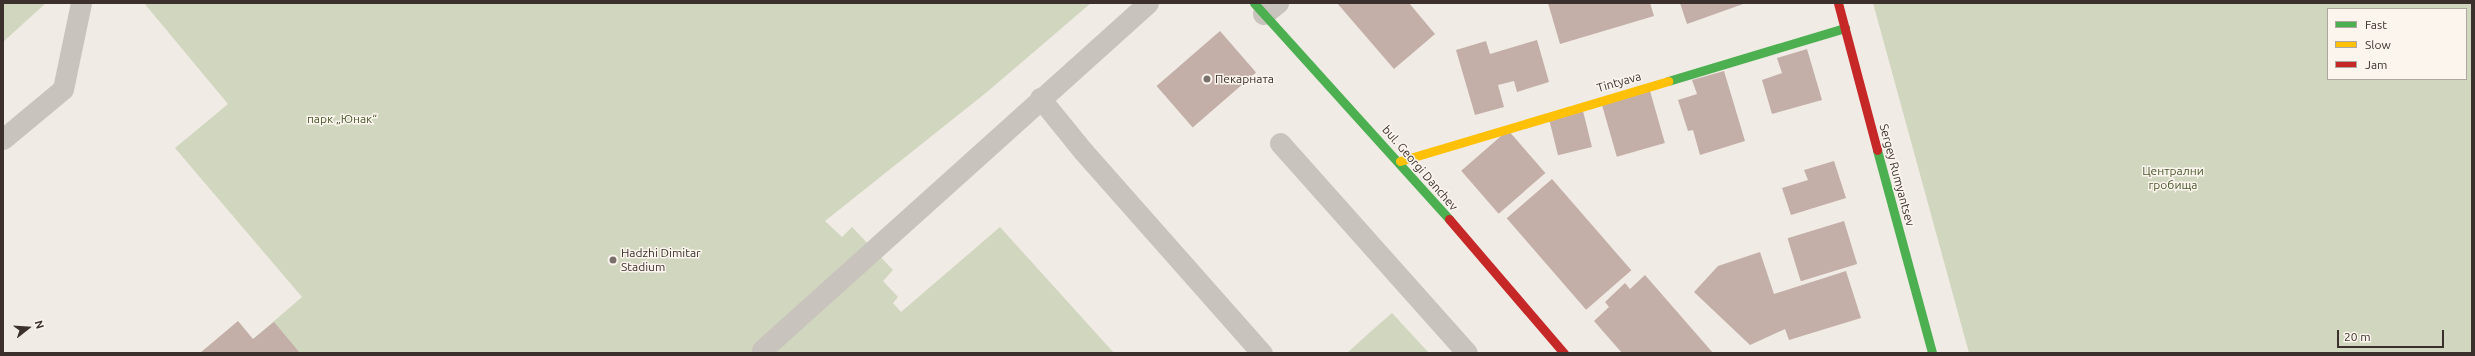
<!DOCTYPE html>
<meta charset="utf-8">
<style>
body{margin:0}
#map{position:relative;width:2475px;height:356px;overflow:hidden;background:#f0ebe5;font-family:Ubuntu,sans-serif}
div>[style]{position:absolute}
.green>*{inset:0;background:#d1d6bf}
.building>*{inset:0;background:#c3afa7;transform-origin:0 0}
.lane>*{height:21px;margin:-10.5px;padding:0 10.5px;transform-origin:10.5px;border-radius:10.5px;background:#c9c3be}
.street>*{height:22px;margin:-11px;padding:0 11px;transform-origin:11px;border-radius:11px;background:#c9c3be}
.fast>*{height:9px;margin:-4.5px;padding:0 4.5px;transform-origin:4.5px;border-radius:4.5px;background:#4caf50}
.slow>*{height:9px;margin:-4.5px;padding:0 4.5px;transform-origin:4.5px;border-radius:4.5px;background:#ffc107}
.jam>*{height:9px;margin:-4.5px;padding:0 4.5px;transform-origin:4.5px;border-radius:4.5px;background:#c62828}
.dots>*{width:11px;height:11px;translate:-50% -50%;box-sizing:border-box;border:2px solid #fbf5ee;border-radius:50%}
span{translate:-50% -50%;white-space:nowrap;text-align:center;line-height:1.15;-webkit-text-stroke:3px #fbf5ee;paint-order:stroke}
.poi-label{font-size:12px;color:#3b302b}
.left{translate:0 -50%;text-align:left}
.street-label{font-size:12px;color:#3b302b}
.park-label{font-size:12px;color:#4a5a2e}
.frame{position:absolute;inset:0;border:4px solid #3b302b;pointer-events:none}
.legend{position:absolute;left:2327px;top:8px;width:140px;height:72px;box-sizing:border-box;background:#fbf5ee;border:1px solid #aea6a0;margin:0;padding:5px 7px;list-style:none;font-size:12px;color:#3b302b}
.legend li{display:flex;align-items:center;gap:8px;height:20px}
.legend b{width:20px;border:1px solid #aea6a0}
.north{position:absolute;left:8px;top:308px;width:40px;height:40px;-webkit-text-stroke:3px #fbf5ee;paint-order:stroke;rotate:73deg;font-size:11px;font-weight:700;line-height:16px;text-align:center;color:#3b302b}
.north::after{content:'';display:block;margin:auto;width:14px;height:18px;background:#3b302b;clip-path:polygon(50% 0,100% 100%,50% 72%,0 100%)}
.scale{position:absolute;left:2337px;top:330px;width:107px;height:18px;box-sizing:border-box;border:2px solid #3b302b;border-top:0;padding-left:5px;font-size:12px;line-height:14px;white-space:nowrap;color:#3b302b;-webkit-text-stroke:3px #fbf5ee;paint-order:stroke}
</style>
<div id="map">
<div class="green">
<div style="clip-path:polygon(3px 3px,46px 3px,3px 42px)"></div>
<div style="clip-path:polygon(144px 3px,1091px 3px,987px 92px,825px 221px,842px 237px,852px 227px,893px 270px,883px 281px,898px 297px,893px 303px,901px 312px,1000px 227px,1114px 353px,237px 353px,302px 297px,175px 148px,228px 104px)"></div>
<div style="clip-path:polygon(evenodd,1873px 3px,2472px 3px,2472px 353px,1969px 353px,1873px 3px,2328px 9px,2466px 9px,2466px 79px,2328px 79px,2328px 9px)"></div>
<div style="clip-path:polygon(1392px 313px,1429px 353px,1347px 353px,1368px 334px)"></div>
</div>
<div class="building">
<div style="clip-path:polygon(1337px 3px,1409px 3px,1435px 34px,1394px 69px)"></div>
<div style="clip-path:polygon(1548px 3px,1650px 3px,1654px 16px,1560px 44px)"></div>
<div style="clip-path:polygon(1680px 3px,1746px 3px,1687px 24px)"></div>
<div style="left:1220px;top:31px;width:55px;height:84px;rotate:49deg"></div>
<div style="clip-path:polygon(1537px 40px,1549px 82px,1517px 92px,1514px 81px,1498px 85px,1504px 107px,1475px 115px,1456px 50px,1486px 41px,1490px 54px)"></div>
<div style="clip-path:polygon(1807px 49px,1822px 100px,1772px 114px,1762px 80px,1782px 73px,1777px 58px)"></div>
<div style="clip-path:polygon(1724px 71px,1745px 141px,1700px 155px,1693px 130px,1688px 131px,1678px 100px,1697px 94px,1692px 80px)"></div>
<div style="left:1650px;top:91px;width:54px;height:50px;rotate:74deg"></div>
<div style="left:1583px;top:111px;width:37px;height:35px;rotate:76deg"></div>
<div style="left:1508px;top:130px;width:57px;height:62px;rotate:49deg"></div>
<div style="clip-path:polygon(1834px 161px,1846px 198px,1791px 215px,1782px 188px,1808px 180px,1804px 170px)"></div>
<div style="left:1552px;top:179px;width:121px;height:60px;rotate:49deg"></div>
<div style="left:1844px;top:221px;width:45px;height:59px;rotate:73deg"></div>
<div style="clip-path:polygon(1760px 252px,1774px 294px,1846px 271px,1861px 318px,1789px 340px,1785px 329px,1750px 345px,1694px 292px,1718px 266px)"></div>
<div style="clip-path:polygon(1645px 275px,1713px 353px,1622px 353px,1594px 321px,1609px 307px,1605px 302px,1625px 283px,1630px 289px)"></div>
<div style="clip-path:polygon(238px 321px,253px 339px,274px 322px,300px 353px,200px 353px)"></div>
</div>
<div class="lane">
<div style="left:1040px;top:98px;width:68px;rotate:50.9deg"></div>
<div style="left:1083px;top:151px;width:270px;rotate:48.5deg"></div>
<div style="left:3px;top:139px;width:78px;rotate:-39.8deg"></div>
<div style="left:63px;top:89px;width:88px;rotate:-78.2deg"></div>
<div style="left:1280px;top:143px;width:281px;rotate:48.3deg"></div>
<div style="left:762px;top:350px;width:519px;rotate:-41.95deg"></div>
</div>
<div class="street">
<div style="left:1264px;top:14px;width:18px;rotate:-38deg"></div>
</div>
<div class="fast">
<div style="left:1254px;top:3px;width:291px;rotate:47.9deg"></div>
<div style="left:1668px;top:81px;width:185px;rotate:-16.7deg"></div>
<div style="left:1877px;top:150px;width:210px;rotate:74.8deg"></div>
</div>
<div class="slow">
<div style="left:1400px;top:161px;width:280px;rotate:-16.6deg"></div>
</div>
<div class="jam">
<div style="left:1838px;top:3px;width:152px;rotate:75.1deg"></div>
<div style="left:1449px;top:219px;width:177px;rotate:49.4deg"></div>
</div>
<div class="dots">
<div style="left:1207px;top:79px;background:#7a716c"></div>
<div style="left:613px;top:260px;background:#7a716c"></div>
</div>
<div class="poi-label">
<span class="left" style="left:1215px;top:79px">Пекарната</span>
<span class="left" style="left:621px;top:260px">Hadzhi Dimitar<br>Stadium</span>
</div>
<div class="street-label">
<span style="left:1619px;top:82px;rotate:-16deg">Tintyava</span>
<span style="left:1420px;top:168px;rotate:49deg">bul. Georgi Danchev</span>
<span style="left:1897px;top:175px;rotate:75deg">Sergey Rumyantsev</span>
</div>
<div class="park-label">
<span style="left:342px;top:119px">парк „Юнак“</span>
<span style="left:2173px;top:178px">Централни<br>гробища</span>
</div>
<div class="frame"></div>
<ul class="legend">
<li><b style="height:5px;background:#4caf50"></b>Fast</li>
<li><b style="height:5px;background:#ffc107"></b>Slow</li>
<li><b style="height:5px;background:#c62828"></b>Jam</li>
</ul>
<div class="north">N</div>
<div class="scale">20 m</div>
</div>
